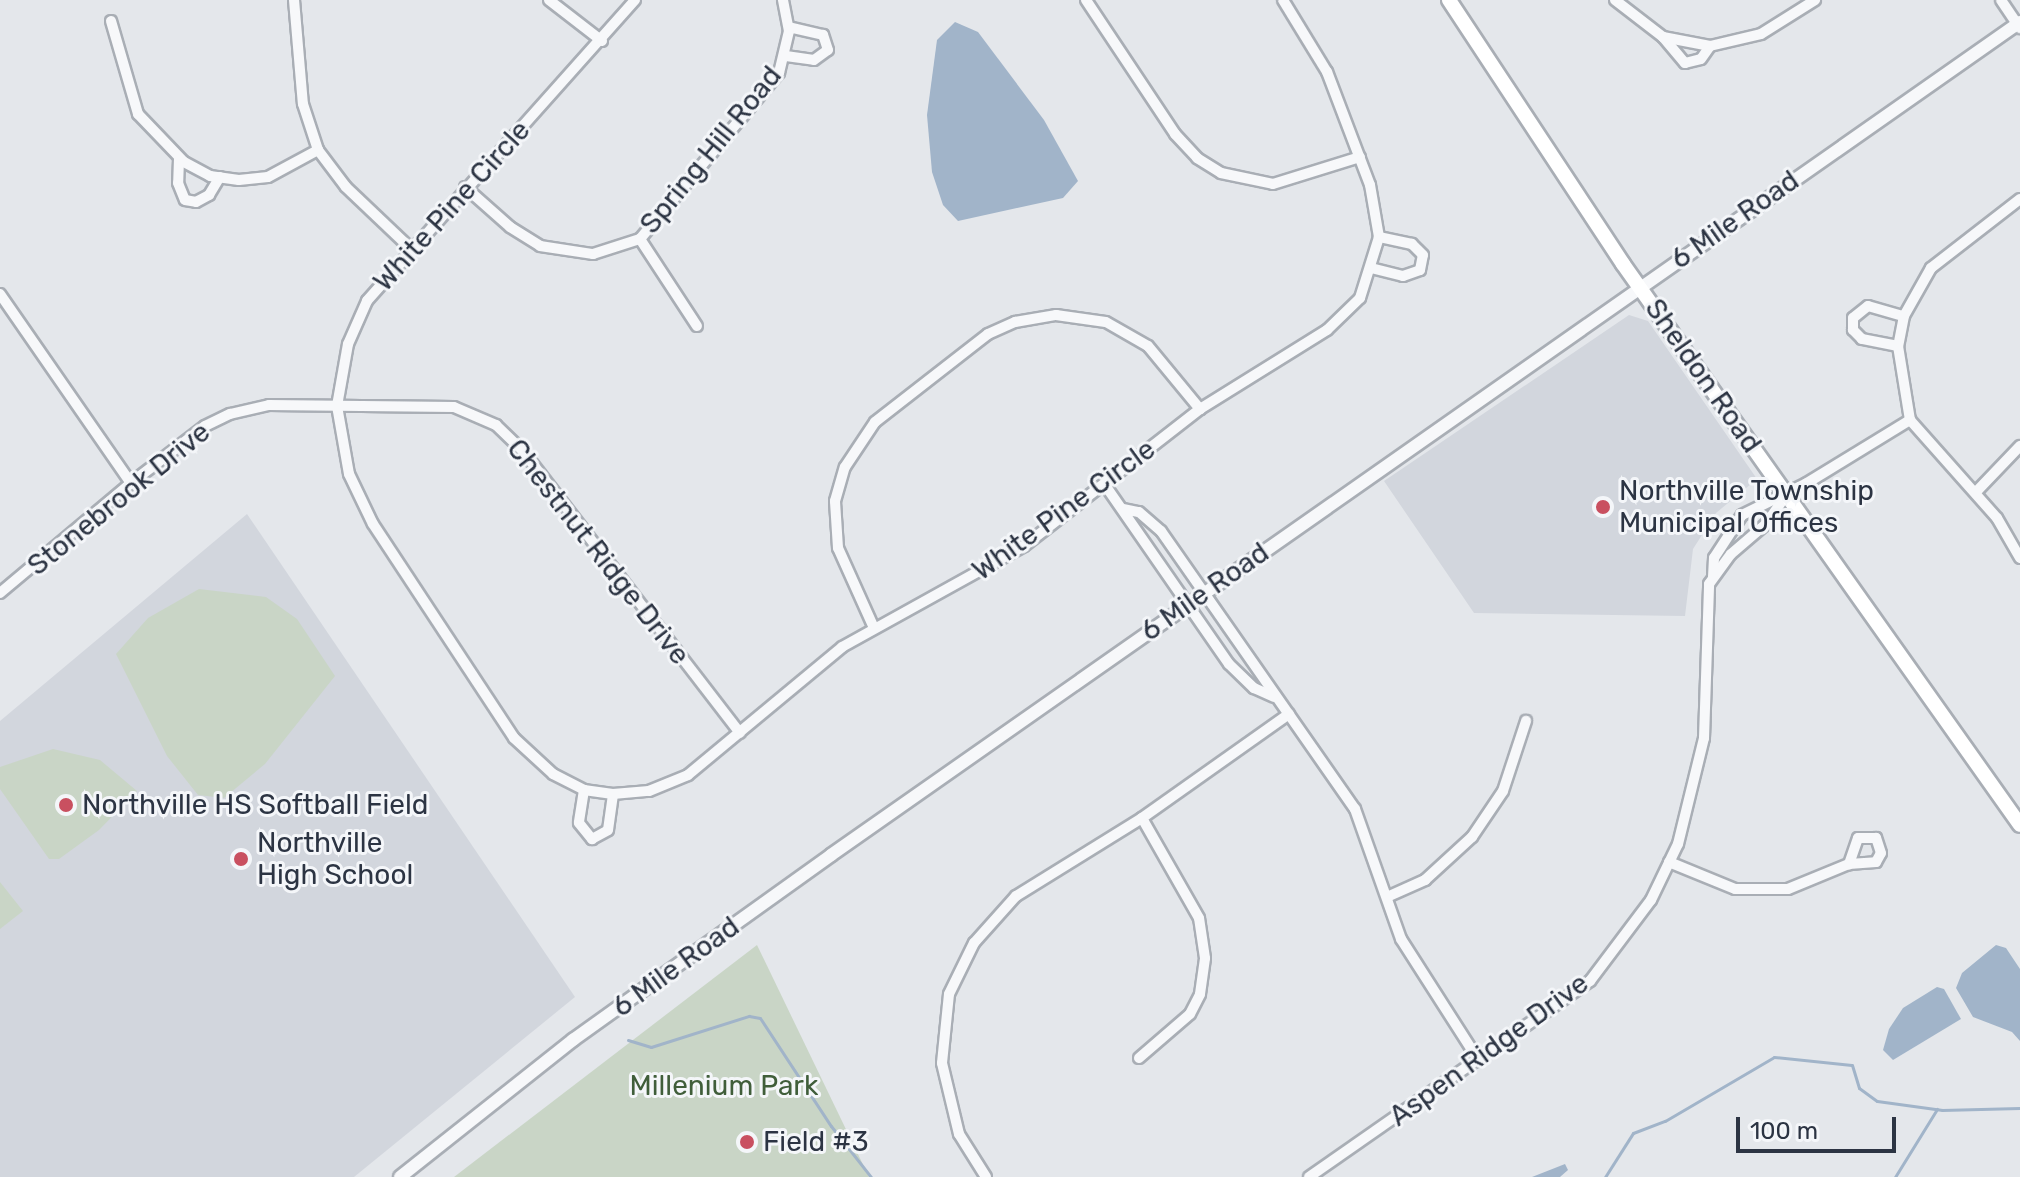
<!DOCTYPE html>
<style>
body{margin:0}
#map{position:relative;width:2020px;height:1177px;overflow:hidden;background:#e4e7eb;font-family:Rubik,sans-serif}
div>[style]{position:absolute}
.built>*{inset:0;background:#d2d6dd}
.green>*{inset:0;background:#c9d5c6}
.water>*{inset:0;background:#a1b4c9}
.stream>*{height:3px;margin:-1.5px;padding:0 1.5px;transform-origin:1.5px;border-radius:1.5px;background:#a1b4c9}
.roads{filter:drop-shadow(2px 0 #a9aeb5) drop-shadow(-2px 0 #a9aeb5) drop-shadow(0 2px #a9aeb5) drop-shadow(0 -2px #a9aeb5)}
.minor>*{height:10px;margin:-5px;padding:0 5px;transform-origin:5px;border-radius:5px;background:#f7f8fa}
.tertiary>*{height:12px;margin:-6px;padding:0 6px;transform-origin:6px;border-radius:6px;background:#f7f8fa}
.secondary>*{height:14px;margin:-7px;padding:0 7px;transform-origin:7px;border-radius:7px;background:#fff}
.dots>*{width:22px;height:22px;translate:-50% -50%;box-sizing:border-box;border:4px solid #f4f6f9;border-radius:50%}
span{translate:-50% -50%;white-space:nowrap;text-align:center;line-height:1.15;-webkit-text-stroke:6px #f4f6f9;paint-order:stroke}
.street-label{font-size:28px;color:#2c3443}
.poi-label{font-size:28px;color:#2c3443}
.left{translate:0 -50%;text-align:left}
.park-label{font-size:28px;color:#405e3a}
.scale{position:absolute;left:1736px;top:1117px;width:160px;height:36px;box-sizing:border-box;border:4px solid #2c3443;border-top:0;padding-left:10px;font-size:24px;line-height:28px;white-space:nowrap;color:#2c3443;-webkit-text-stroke:6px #f4f6f9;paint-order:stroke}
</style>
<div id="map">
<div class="built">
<div style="clip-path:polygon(1629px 315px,1648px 321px,1757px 479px,1716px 513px,1693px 549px,1685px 616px,1474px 613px,1384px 481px)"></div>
<div style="clip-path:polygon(247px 514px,575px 997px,354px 1177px,0 1177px,0 721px)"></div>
</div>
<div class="green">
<div style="clip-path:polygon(199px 589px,266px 597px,297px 619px,335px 676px,265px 764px,224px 798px,198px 795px,167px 756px,116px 654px,148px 618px)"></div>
<div style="clip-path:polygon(53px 749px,100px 760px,137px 791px,99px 830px,59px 859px,49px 859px,0 789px,0 767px)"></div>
<div style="clip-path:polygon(0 882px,23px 911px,0 929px)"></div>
<div style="clip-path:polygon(757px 945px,869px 1177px,454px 1177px)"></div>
</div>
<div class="water">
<div style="clip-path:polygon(955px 22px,978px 32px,1044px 120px,1078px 181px,1063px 198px,958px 221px,943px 205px,932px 172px,927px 115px,937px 40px)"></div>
<div style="clip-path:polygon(1996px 945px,2006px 948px,2020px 969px,2020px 1041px,2012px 1032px,1973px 1017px,1956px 988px,1962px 973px)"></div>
<div style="clip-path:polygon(1937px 987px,1944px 989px,1961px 1019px,1893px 1060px,1883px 1050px,1889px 1029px,1903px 1008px)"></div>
<div style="clip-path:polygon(1565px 1164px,1568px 1170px,1560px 1177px,1532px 1177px)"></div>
</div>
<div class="stream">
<div style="left:628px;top:1040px;width:24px;rotate:17deg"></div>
<div style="left:651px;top:1047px;width:103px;rotate:-17.6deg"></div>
<div style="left:749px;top:1016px;width:11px;rotate:10deg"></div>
<div style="left:760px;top:1018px;width:129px;rotate:56.7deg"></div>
<div style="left:831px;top:1126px;width:65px;rotate:51.9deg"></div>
<div style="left:1605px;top:1177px;width:52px;rotate:-57.5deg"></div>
<div style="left:1633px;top:1133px;width:34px;rotate:-21deg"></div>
<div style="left:1665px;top:1121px;width:126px;rotate:-30.4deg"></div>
<div style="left:1774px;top:1057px;width:78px;rotate:5.9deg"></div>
<div style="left:1852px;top:1065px;width:24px;rotate:73deg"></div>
<div style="left:1859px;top:1088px;width:22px;rotate:36deg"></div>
<div style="left:1877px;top:1101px;width:66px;rotate:7.9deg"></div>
<div style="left:1942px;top:1110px;width:78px;rotate:-1.5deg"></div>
<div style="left:1895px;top:1177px;width:80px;rotate:-58.3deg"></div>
</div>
<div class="roads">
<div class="minor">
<div style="left:294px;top:0;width:104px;rotate:85.1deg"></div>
<div style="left:303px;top:104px;width:48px;rotate:71.9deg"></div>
<div style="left:318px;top:150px;width:46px;rotate:52.9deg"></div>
<div style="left:346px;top:187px;width:87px;rotate:43.6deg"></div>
<div style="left:549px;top:0;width:67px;rotate:37.7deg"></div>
<div style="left:635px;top:0;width:403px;rotate:131.7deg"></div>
<div style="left:367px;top:301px;width:47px;rotate:113.8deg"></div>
<div style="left:348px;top:344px;width:63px;rotate:100.1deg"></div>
<div style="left:337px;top:406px;width:69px;rotate:80deg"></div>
<div style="left:349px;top:474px;width:55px;rotate:64.4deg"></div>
<div style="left:373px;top:524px;width:256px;rotate:56.6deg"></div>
<div style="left:514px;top:738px;width:53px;rotate:42.7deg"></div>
<div style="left:553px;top:774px;width:35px;rotate:27deg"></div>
<div style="left:584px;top:790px;width:29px;rotate:8deg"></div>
<div style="left:613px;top:794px;width:36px;rotate:-5deg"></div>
<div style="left:649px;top:791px;width:42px;rotate:-22.3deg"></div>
<div style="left:688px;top:775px;width:200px;rotate:-39.7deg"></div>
<div style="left:842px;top:647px;width:208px;rotate:-29deg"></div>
<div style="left:1024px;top:546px;width:223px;rotate:-37.9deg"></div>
<div style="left:1200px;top:409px;width:150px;rotate:-31.9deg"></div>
<div style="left:1327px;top:330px;width:46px;rotate:-44.1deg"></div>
<div style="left:1360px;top:298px;width:64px;rotate:-72.7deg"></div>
<div style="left:1379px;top:237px;width:53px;rotate:-99.8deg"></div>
<div style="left:1370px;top:185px;width:121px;rotate:-110.8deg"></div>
<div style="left:1327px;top:72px;width:84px;rotate:-121.4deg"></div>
<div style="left:1086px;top:0;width:161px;rotate:56.4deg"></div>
<div style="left:1175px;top:134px;width:33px;rotate:47deg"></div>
<div style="left:1197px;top:158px;width:28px;rotate:32deg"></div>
<div style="left:1221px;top:173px;width:53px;rotate:11.9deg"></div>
<div style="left:1273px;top:184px;width:91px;rotate:-17.2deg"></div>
<div style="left:1615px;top:0;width:61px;rotate:37.6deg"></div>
<div style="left:1663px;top:37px;width:48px;rotate:10.8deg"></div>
<div style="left:1710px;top:46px;width:52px;rotate:-13.2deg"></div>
<div style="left:1761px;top:34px;width:64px;rotate:-32.2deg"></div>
<div style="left:2001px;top:0;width:34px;rotate:56deg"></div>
<div style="left:111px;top:21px;width:97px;rotate:73.8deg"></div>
<div style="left:138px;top:114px;width:66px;rotate:46.2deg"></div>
<div style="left:184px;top:162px;width:30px;rotate:28deg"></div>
<div style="left:210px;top:176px;width:29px;rotate:8deg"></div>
<div style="left:239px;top:180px;width:29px;rotate:-6deg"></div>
<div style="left:268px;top:177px;width:57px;rotate:-28.4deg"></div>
<div style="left:1663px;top:37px;width:34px;rotate:50deg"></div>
<div style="left:1685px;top:63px;width:16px;rotate:-14deg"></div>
<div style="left:1701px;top:59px;width:16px;rotate:-55deg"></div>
<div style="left:786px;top:56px;width:28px;rotate:8deg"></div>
<div style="left:814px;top:60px;width:17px;rotate:-36deg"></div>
<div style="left:828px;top:50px;width:16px;rotate:-108deg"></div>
<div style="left:823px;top:35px;width:35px;rotate:-167deg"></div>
<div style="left:179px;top:159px;width:24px;rotate:92deg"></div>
<div style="left:178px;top:183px;width:18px;rotate:68deg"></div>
<div style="left:185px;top:200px;width:11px;rotate:10deg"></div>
<div style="left:196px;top:202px;width:15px;rotate:-28deg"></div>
<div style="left:209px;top:195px;width:21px;rotate:-59deg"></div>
<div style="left:465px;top:187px;width:60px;rotate:41.6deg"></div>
<div style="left:510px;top:227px;width:36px;rotate:32deg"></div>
<div style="left:540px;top:246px;width:54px;rotate:8.6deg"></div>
<div style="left:593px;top:254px;width:49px;rotate:-17.7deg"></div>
<div style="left:640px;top:239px;width:217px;rotate:-50.1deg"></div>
<div style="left:779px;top:73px;width:43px;rotate:-76.6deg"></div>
<div style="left:789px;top:31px;width:32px;rotate:-101deg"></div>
<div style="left:2020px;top:199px;width:113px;rotate:142.2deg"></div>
<div style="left:1931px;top:268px;width:55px;rotate:119.4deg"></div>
<div style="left:1904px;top:316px;width:31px;rotate:101deg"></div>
<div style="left:1898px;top:346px;width:75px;rotate:80.8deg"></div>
<div style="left:1910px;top:420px;width:131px;rotate:48.4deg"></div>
<div style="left:1997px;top:518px;width:46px;rotate:60.1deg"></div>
<div style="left:640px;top:239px;width:104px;rotate:56.8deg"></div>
<div style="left:1371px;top:268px;width:33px;rotate:14deg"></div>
<div style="left:1403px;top:276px;width:18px;rotate:-19deg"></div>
<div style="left:1420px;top:270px;width:15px;rotate:-79deg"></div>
<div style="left:1423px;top:255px;width:16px;rotate:-135deg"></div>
<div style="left:1412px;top:244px;width:34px;rotate:-168deg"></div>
<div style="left:0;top:294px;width:230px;rotate:55.3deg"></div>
<div style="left:1898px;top:346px;width:37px;rotate:-169deg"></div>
<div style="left:1862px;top:339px;width:13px;rotate:-135deg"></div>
<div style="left:1853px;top:330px;width:12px;rotate:-90deg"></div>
<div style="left:1853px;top:318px;width:19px;rotate:-39deg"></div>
<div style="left:1868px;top:306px;width:37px;rotate:16deg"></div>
<div style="left:1105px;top:485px;width:218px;rotate:55.3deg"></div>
<div style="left:1229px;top:664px;width:35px;rotate:44deg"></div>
<div style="left:1254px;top:688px;width:22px;rotate:24deg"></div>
<div style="left:1976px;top:492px;width:64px;rotate:-46.3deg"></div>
<div style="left:1123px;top:509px;width:16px;rotate:11deg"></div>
<div style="left:1139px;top:512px;width:29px;rotate:41deg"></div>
<div style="left:1161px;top:531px;width:339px;rotate:55.1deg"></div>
<div style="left:1355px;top:809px;width:138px;rotate:70.5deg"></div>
<div style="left:1401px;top:939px;width:145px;rotate:57.4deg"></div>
<div style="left:1713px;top:577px;width:19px;rotate:-87deg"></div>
<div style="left:1714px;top:558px;width:51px;rotate:-56.9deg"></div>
<div style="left:1742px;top:515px;width:72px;rotate:-26.2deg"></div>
<div style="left:1807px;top:483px;width:121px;rotate:-31.5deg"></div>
<div style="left:0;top:593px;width:171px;rotate:-40deg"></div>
<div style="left:131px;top:483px;width:93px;rotate:-37.6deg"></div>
<div style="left:205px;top:426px;width:28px;rotate:-26deg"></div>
<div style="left:230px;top:414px;width:40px;rotate:-13deg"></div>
<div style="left:269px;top:405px;width:185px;rotate:0.6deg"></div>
<div style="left:454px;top:407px;width:46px;rotate:23.2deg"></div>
<div style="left:496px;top:425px;width:36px;rotate:44deg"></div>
<div style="left:522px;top:450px;width:357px;rotate:52.4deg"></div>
<div style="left:874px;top:628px;width:88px;rotate:-114.2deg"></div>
<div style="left:838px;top:548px;width:47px;rotate:-93.7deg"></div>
<div style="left:835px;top:501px;width:35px;rotate:-74deg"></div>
<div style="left:845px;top:467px;width:54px;rotate:-56.3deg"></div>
<div style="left:875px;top:422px;width:143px;rotate:-37.9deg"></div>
<div style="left:988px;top:334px;width:30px;rotate:-24deg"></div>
<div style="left:1015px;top:322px;width:42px;rotate:-9.7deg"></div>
<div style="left:1056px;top:315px;width:50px;rotate:8deg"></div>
<div style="left:1106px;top:322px;width:48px;rotate:29.7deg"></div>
<div style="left:1148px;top:346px;width:82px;rotate:50.5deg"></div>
<div style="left:584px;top:790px;width:33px;rotate:99deg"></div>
<div style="left:579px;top:823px;width:21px;rotate:51deg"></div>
<div style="left:592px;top:839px;width:18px;rotate:-29deg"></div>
<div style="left:608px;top:830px;width:36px;rotate:-82deg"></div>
<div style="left:1669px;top:862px;width:71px;rotate:22.2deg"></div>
<div style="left:1735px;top:889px;width:53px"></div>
<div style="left:1788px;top:889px;width:66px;rotate:-22.3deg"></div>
<div style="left:1849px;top:864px;width:27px;rotate:-4deg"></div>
<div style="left:1876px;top:862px;width:10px;rotate:-61deg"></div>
<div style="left:1881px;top:853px;width:16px;rotate:-108deg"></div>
<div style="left:1876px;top:838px;width:18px;rotate:180deg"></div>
<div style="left:1858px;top:838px;width:28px;rotate:109deg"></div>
<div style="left:1387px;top:897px;width:42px;rotate:-24.1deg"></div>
<div style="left:1425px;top:880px;width:64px;rotate:-42.5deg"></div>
<div style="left:1472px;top:837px;width:55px;rotate:-56deg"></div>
<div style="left:1503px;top:791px;width:74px;rotate:-71.8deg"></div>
<div style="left:1139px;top:1058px;width:67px;rotate:-40.8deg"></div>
<div style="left:1190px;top:1014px;width:22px;rotate:-63deg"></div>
<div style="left:1200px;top:994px;width:36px;rotate:-82deg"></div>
<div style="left:1205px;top:958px;width:40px;rotate:-98.5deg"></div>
<div style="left:1199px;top:918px;width:115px;rotate:-119.7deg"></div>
<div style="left:986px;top:1177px;width:51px;rotate:-122.1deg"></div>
<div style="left:959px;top:1134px;width:73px;rotate:-103.5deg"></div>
<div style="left:942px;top:1063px;width:69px;rotate:-84.2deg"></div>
<div style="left:949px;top:994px;width:57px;rotate:-63.9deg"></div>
<div style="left:974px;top:943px;width:63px;rotate:-48.2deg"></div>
<div style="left:1016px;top:896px;width:148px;rotate:-31.8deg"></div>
<div style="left:1142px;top:818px;width:180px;rotate:-35.3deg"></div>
<div style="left:1309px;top:1177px;width:343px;rotate:-34.9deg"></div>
<div style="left:1590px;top:981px;width:101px;rotate:-53deg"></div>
<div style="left:1651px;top:900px;width:62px;rotate:-64.3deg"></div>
<div style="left:1678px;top:844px;width:109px;rotate:-76.2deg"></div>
<div style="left:1704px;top:738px;width:154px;rotate:-88.1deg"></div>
<div style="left:1709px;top:584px;width:37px;rotate:-54deg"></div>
<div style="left:1731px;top:554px;width:46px;rotate:-40.6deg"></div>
<div style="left:1766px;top:524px;width:37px;rotate:-55deg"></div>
</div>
<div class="tertiary">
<div style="left:400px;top:1177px;width:221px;rotate:-38.4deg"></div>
<div style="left:573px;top:1040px;width:317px;rotate:-35.6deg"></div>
<div style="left:831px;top:855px;width:1452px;rotate:-35.01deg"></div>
</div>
<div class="secondary">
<div style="left:1449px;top:0;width:316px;rotate:56.6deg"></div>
<div style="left:1623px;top:264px;width:687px;rotate:54.71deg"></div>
</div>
</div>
<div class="dots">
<div style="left:1603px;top:507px;background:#c95060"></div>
<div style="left:66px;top:805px;background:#c95060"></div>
<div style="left:241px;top:859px;background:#c95060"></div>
<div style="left:747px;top:1142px;background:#c95060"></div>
</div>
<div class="street-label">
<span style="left:711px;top:150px;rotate:-51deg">Spring Hill Road</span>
<span style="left:452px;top:206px;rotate:-48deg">White Pine Circle</span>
<span style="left:1735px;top:220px;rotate:-35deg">6 Mile Road</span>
<span style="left:1703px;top:376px;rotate:55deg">Sheldon Road</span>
<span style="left:119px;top:499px;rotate:-39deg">Stonebrook Drive</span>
<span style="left:1064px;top:510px;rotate:-36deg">White Pine Circle</span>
<span style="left:598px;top:552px;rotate:52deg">Chestnut Ridge Drive</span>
<span style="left:1205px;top:592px;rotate:-35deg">6 Mile Road</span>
<span style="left:676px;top:967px;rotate:-36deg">6 Mile Road</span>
<span style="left:1489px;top:1050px;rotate:-36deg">Aspen Ridge Drive</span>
</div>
<div class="poi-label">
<span class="left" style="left:1619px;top:507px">Northville Township<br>Municipal Offices</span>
<span class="left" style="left:82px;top:805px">Northville HS Softball Field</span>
<span class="left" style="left:257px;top:859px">Northville<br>High School</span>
<span class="left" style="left:763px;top:1142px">Field #3</span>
</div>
<div class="park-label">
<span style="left:724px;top:1086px">Millenium Park</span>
</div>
<div class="scale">100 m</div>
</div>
